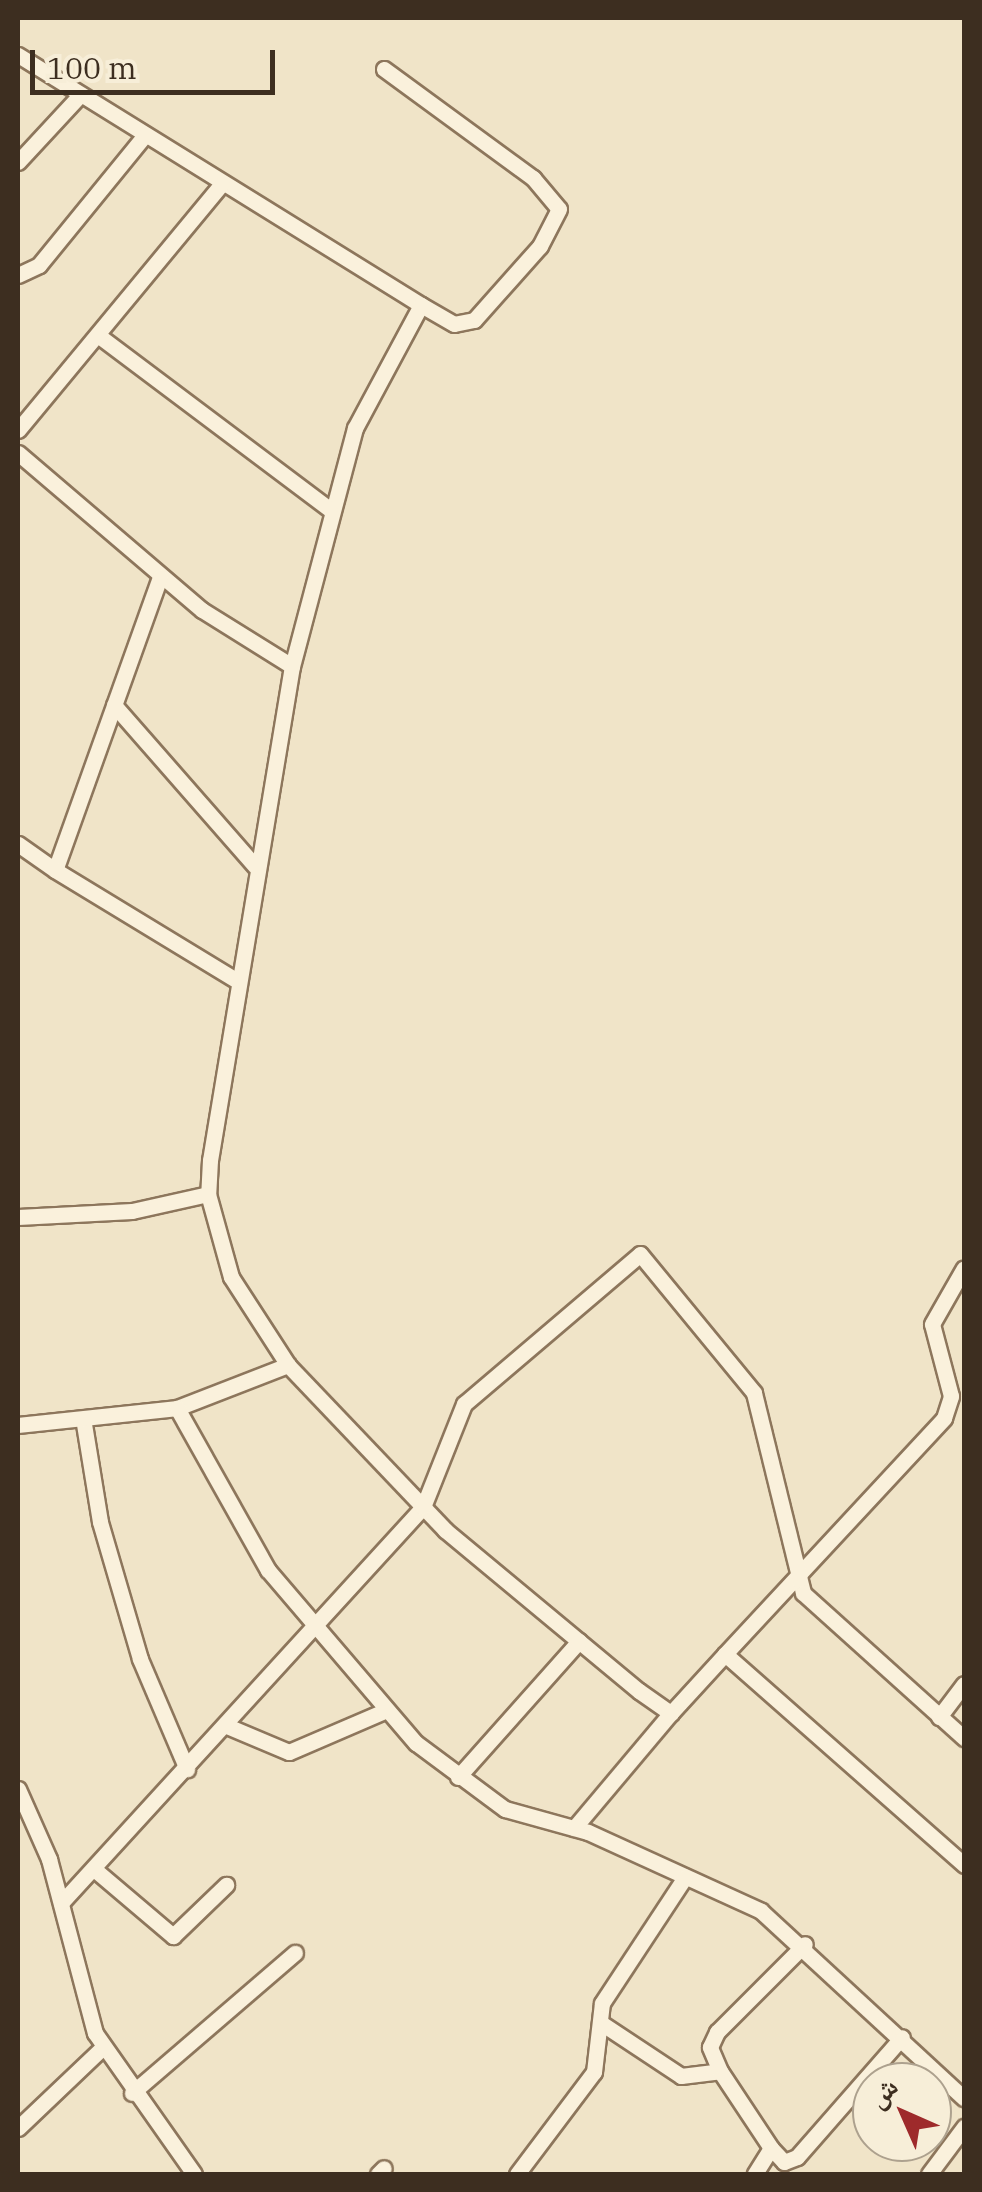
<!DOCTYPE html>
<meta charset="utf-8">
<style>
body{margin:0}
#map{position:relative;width:982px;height:2192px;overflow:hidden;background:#f0e4c8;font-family:"IBM Plex Serif","Noto Naskh Arabic",serif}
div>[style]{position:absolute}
.roads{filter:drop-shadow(2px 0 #8d765c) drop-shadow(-2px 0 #8d765c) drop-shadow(0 2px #8d765c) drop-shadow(0 -2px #8d765c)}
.street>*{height:15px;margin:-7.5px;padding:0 7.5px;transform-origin:7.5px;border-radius:7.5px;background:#faf1dc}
span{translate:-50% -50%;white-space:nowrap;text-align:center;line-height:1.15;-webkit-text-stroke:8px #f7eed8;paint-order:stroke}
.frame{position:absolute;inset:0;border:20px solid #3d2e20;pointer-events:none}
.north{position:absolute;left:852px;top:2062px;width:100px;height:100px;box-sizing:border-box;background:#f7eed8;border:2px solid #ada18e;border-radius:50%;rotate:315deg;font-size:28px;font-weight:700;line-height:40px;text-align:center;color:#3d2e20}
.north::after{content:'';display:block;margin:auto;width:35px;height:45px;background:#9e2a2b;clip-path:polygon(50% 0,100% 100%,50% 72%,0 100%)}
.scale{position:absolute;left:30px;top:50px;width:245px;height:45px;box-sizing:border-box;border:5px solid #3d2e20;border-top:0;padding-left:12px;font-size:30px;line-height:35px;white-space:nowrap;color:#3d2e20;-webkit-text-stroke:8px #f7eed8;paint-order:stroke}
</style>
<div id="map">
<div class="roads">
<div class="street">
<div style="left:18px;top:55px;width:474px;rotate:31.8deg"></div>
<div style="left:421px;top:305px;width:140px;rotate:118.2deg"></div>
<div style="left:355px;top:428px;width:246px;rotate:104.8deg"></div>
<div style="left:292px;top:666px;width:501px;rotate:99.42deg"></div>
<div style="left:210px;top:1160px;width:34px;rotate:93deg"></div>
<div style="left:208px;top:1194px;width:86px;rotate:74.5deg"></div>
<div style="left:231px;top:1277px;width:105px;rotate:57.1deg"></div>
<div style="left:288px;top:1365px;width:228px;rotate:46.4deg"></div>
<div style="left:445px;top:1530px;width:252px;rotate:39.7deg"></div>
<div style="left:639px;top:1691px;width:39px;rotate:35deg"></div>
<div style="left:671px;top:1713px;width:80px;rotate:-47.5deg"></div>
<div style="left:725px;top:1654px;width:319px;rotate:41.4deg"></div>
<div style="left:384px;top:69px;width:185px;rotate:36.2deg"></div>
<div style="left:533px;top:178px;width:40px;rotate:50deg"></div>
<div style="left:559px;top:209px;width:42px;rotate:117.2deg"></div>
<div style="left:540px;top:246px;width:99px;rotate:131.7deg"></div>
<div style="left:474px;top:320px;width:20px;rotate:169deg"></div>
<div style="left:454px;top:324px;width:38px;rotate:-150deg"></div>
<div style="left:18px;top:162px;width:91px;rotate:-47.2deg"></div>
<div style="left:18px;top:275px;width:23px;rotate:-25deg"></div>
<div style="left:39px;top:265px;width:168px;rotate:-50.8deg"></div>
<div style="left:99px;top:336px;width:288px;rotate:36.9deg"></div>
<div style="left:18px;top:430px;width:320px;rotate:-50.4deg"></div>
<div style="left:18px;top:453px;width:242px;rotate:40.5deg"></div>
<div style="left:202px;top:610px;width:106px;rotate:31.9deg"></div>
<div style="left:160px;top:577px;width:311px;rotate:109.7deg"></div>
<div style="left:55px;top:870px;width:210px;rotate:31.3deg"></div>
<div style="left:114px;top:705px;width:214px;rotate:48.8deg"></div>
<div style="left:18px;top:844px;width:45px;rotate:35.1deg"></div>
<div style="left:18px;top:1217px;width:114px;rotate:-3deg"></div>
<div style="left:132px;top:1211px;width:78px;rotate:-12.6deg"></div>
<div style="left:177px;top:1408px;width:119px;rotate:-21.2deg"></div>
<div style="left:84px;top:1424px;width:99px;rotate:80.7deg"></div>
<div style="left:100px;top:1522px;width:143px;rotate:73.7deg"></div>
<div style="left:140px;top:1659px;width:120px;rotate:66.9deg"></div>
<div style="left:18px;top:1425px;width:160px;rotate:-6.1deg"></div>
<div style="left:177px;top:1408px;width:186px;rotate:60.7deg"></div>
<div style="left:268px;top:1570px;width:228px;rotate:49.5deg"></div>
<div style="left:416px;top:1743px;width:111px;rotate:36.6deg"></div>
<div style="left:505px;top:1809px;width:86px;rotate:15.5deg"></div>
<div style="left:588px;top:1832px;width:190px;rotate:24.5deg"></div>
<div style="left:761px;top:1911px;width:276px;rotate:42.7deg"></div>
<div style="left:725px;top:1654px;width:322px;rotate:-47.1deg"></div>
<div style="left:944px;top:1418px;width:23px;rotate:-72deg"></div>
<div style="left:951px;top:1396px;width:74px;rotate:-104.8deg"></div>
<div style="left:932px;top:1324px;width:64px;rotate:-60.3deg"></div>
<div style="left:939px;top:1717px;width:41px;rotate:-52.9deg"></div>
<div style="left:227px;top:1726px;width:67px;rotate:22.8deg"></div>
<div style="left:289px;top:1752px;width:101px;rotate:-23.3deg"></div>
<div style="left:458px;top:1777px;width:182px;rotate:-48.3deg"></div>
<div style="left:18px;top:1789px;width:77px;rotate:66.1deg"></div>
<div style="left:49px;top:1859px;width:180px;rotate:75.2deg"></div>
<div style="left:95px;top:2033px;width:172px;rotate:54.9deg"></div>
<div style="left:574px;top:1828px;width:150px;rotate:-49.9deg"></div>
<div style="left:94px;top:1869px;width:104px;rotate:40.3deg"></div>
<div style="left:173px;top:1936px;width:74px;rotate:-43.9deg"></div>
<div style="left:61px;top:1903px;width:537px;rotate:-47.57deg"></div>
<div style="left:423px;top:1507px;width:111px;rotate:-68.3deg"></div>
<div style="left:464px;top:1404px;width:231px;rotate:-40.4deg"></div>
<div style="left:640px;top:1254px;width:180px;rotate:50.6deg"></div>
<div style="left:754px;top:1393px;width:206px;rotate:76.2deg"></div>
<div style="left:803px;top:1593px;width:217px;rotate:42deg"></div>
<div style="left:601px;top:2023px;width:96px;rotate:33.5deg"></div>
<div style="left:681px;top:2076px;width:39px;rotate:-7deg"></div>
<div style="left:720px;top:2071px;width:92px;rotate:56.5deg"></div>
<div style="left:771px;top:2148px;width:31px;rotate:122deg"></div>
<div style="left:720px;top:2071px;width:26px;rotate:-113deg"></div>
<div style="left:710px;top:2047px;width:17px;rotate:-65deg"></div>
<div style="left:717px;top:2032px;width:124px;rotate:-45deg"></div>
<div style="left:132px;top:2093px;width:215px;rotate:-40.7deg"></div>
<div style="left:18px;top:2128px;width:117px;rotate:-43.6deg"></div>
<div style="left:771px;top:2148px;width:19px;rotate:47deg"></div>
<div style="left:784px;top:2162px;width:14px;rotate:-21deg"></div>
<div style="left:797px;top:2157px;width:159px;rotate:-48.8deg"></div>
<div style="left:378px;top:2174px;width:8px;rotate:-45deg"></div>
<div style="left:517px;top:2174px;width:128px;rotate:-53deg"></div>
<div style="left:594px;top:2072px;width:69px;rotate:-83.4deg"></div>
<div style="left:602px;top:2003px;width:151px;rotate:-56.6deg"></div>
<div style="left:929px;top:2174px;width:59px;rotate:-53.3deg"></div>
</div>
</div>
<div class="frame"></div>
<div class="north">ش</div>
<div class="scale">100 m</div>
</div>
